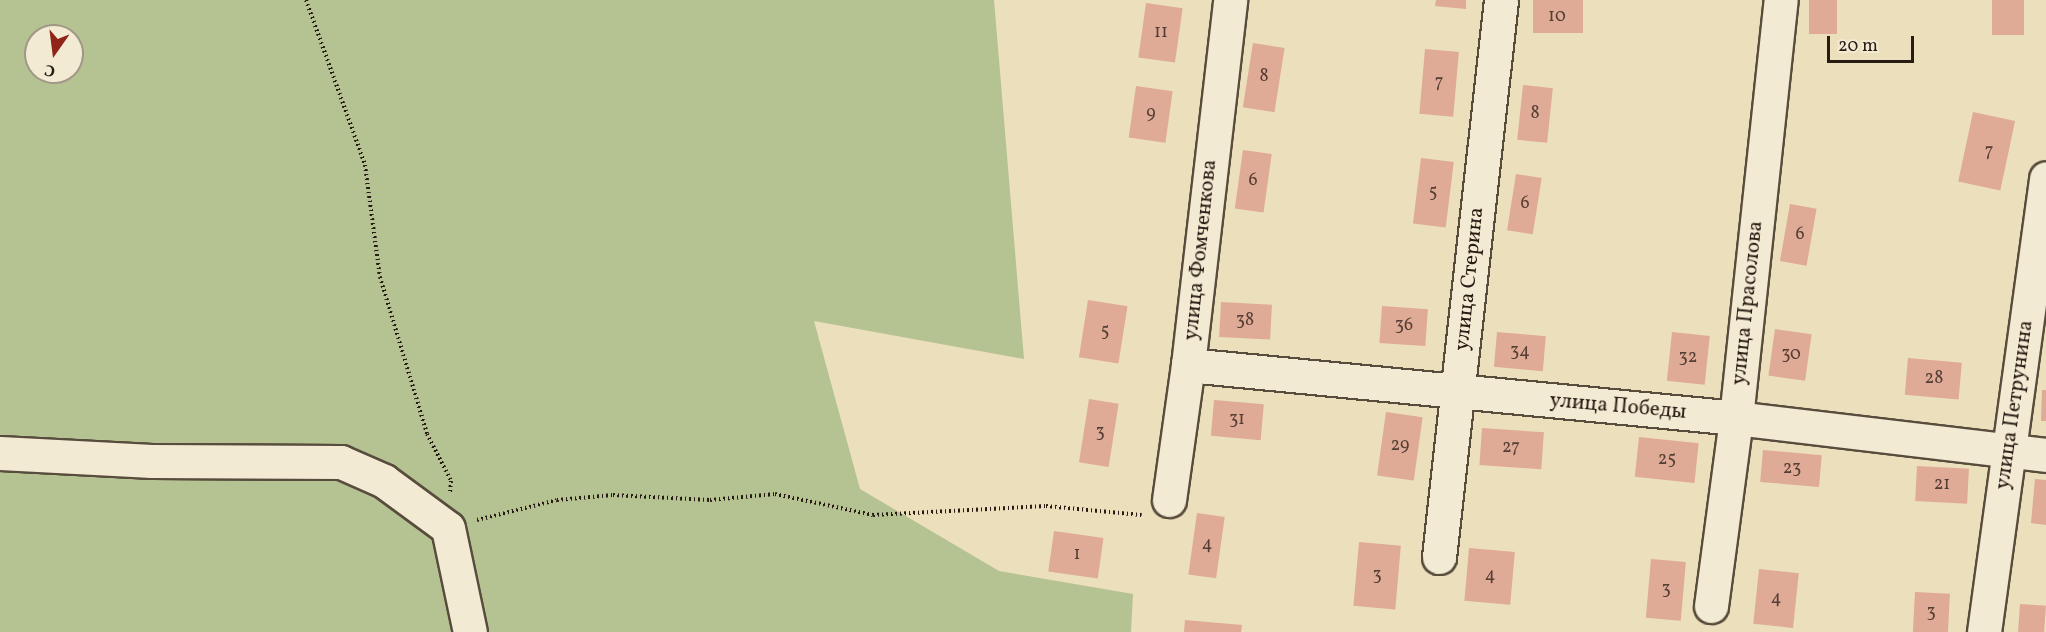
<!DOCTYPE html>
<meta charset="utf-8">
<style>
body{margin:0}
#map{position:relative;width:2046px;height:632px;overflow:hidden;background:#ecdfbb;font-family:Vollkorn,serif}
div>[style]{position:absolute}
.green>*{inset:0;background:#b5c292}
.building>*{inset:0;background:#dfaa96;transform-origin:0 0}
.path>*{height:4px;margin-top:-2px;transform-origin:0;background:repeating-linear-gradient(90deg,#271b13 0 1.5px,transparent 0 4.5px)}
.roads{filter:drop-shadow(2px 0 #584c3d) drop-shadow(-2px 0 #584c3d) drop-shadow(0 2px #584c3d) drop-shadow(0 -2px #584c3d)}
.minor>*{height:33px;margin:-16.5px;padding:0 16.5px;transform-origin:16.5px;border-radius:16.5px;background:#f3ead3}
span{translate:-50% -50%;white-space:nowrap;text-align:center;line-height:1.15;-webkit-text-stroke:6px #f3ead3;paint-order:stroke}
.number-label{font-size:18px;color:#553f34}
.number-label span{-webkit-text-stroke-width:0}
.street-label{font-size:21px;color:#271b13}
.north{position:absolute;left:24px;top:24px;width:60px;height:60px;box-sizing:border-box;background:#f3ead3;border:2px solid #a19786;border-radius:50%;rotate:194deg;font-size:16px;font-weight:700;line-height:24px;text-align:center;color:#271b13}
.north::after{content:'';display:block;margin:auto;width:21px;height:27px;background:#8f2418;clip-path:polygon(50% 0,100% 100%,50% 72%,0 100%)}
.scale{position:absolute;left:1827px;top:36px;width:87px;height:27px;box-sizing:border-box;border:3px solid #271b13;border-top:0;padding-left:8px;font-size:18px;line-height:21px;white-space:nowrap;color:#271b13;-webkit-text-stroke:4px #f3ead3;paint-order:stroke}
</style>
<div id="map">
<div class="green">
<div style="clip-path:polygon(evenodd,0 0,994px 0,1024px 359px,814px 321px,860px 489px,999px 571px,1133px 594px,1131px 632px,0 632px,0 0,36px 36px,72px 36px,72px 72px,36px 72px,36px 36px)"></div>
</div>
<div class="building">
<div style="clip-path:polygon(1436px 0,1466px 0,1466px 9px,1435px 6px)"></div>
<div style="left:1533px;top:0;width:50px;height:33px"></div>
<div style="left:1809px;top:0;width:28px;height:34px"></div>
<div style="left:1992px;top:0;width:32px;height:35px"></div>
<div style="left:1146px;top:3px;width:37px;height:55px;rotate:8deg"></div>
<div style="left:1253px;top:43px;width:32px;height:65px;rotate:9deg"></div>
<div style="left:1425px;top:49px;width:34px;height:65px;rotate:5deg"></div>
<div style="left:1523px;top:85px;width:30px;height:55px;rotate:6deg"></div>
<div style="left:1136px;top:86px;width:37px;height:52px;rotate:8deg"></div>
<div style="left:1973px;top:112px;width:43px;height:71px;rotate:12deg"></div>
<div style="left:1243px;top:150px;width:29px;height:59px;rotate:8deg"></div>
<div style="left:1421px;top:158px;width:33px;height:66px;rotate:7deg"></div>
<div style="left:1516px;top:174px;width:26px;height:57px;rotate:9deg"></div>
<div style="left:1790px;top:204px;width:27px;height:58px;rotate:10deg"></div>
<div style="left:1088px;top:300px;width:40px;height:58px;rotate:9deg"></div>
<div style="left:1221px;top:302px;width:51px;height:35px;rotate:3deg"></div>
<div style="left:1382px;top:306px;width:46px;height:37px;rotate:4deg"></div>
<div style="left:1775px;top:329px;width:37px;height:47px;rotate:8deg"></div>
<div style="left:1497px;top:332px;width:49px;height:35px;rotate:5deg"></div>
<div style="left:1672px;top:332px;width:38px;height:49px;rotate:6deg"></div>
<div style="left:1908px;top:358px;width:54px;height:37px;rotate:5deg"></div>
<div style="clip-path:polygon(2042px 390px,2046px 390px,2046px 421px,2041px 421px)"></div>
<div style="left:1089px;top:399px;width:30px;height:64px;rotate:9deg"></div>
<div style="left:1214px;top:400px;width:50px;height:36px;rotate:5deg"></div>
<div style="left:1386px;top:412px;width:37px;height:64px;rotate:8deg"></div>
<div style="left:1482px;top:428px;width:62px;height:37px;rotate:4deg"></div>
<div style="left:1639px;top:437px;width:60px;height:40px;rotate:6deg"></div>
<div style="left:1763px;top:450px;width:59px;height:32px;rotate:5deg"></div>
<div style="left:1917px;top:466px;width:52px;height:35px;rotate:3deg"></div>
<div style="clip-path:polygon(2035px 479px,2046px 480px,2046px 525px,2031px 523px)"></div>
<div style="left:1197px;top:513px;width:28px;height:62px;rotate:8deg"></div>
<div style="left:1054px;top:531px;width:50px;height:41px;rotate:8deg"></div>
<div style="left:1359px;top:542px;width:42px;height:64px;rotate:5deg"></div>
<div style="left:1469px;top:548px;width:46px;height:53px;rotate:5deg"></div>
<div style="left:1651px;top:559px;width:35px;height:59px;rotate:5deg"></div>
<div style="left:1759px;top:569px;width:40px;height:55px;rotate:6deg"></div>
<div style="left:1915px;top:592px;width:35px;height:40px;rotate:3deg"></div>
<div style="left:2020px;top:604px;width:26px;height:28px;rotate:4deg"></div>
<div style="clip-path:polygon(1185px 620px,1242px 625px,1241px 632px,1184px 632px)"></div>
</div>
<div class="path">
<div style="left:306px;top:0;width:175px;rotate:70.3deg"></div>
<div style="left:365px;top:165px;width:113px;rotate:82.4deg"></div>
<div style="left:380px;top:277px;width:164px;rotate:73.3deg"></div>
<div style="left:427px;top:434px;width:53px;rotate:62.9deg"></div>
<div style="left:451px;top:481px;width:11px;rotate:95deg"></div>
<div style="left:477px;top:520px;width:82px;rotate:-14deg"></div>
<div style="left:557px;top:500px;width:56px;rotate:-5.1deg"></div>
<div style="left:613px;top:495px;width:97px;rotate:3deg"></div>
<div style="left:710px;top:500px;width:65px;rotate:-5.3deg"></div>
<div style="left:775px;top:494px;width:100px;rotate:12.1deg"></div>
<div style="left:873px;top:515px;width:173px;rotate:-3deg"></div>
<div style="left:1046px;top:506px;width:96px;rotate:5.4deg"></div>
</div>
<div class="roads">
<div class="minor">
<div style="left:1188px;top:365px;width:551px;rotate:5.52deg"></div>
<div style="left:1736px;top:418px;width:312px;rotate:6.8deg"></div>
<div style="left:0;top:453px;width:152px;rotate:3deg"></div>
<div style="left:152px;top:461px;width:189px;rotate:0.3deg"></div>
<div style="left:341px;top:462px;width:47px;rotate:23.8deg"></div>
<div style="left:384px;top:481px;width:79px;rotate:36.3deg"></div>
<div style="left:448px;top:528px;width:106px;rotate:78.1deg"></div>
<div style="left:1169px;top:500px;width:136px;rotate:-82deg"></div>
<div style="left:1188px;top:365px;width:367px;rotate:-83.4deg"></div>
<div style="left:1439px;top:557px;width:560px;rotate:-83.65deg"></div>
<div style="left:1711px;top:606px;width:190px;rotate:-82.4deg"></div>
<div style="left:1736px;top:418px;width:420px;rotate:-83.9deg"></div>
<div style="left:1984px;top:632px;width:458px;rotate:-82.2deg"></div>
</div>
</div>
<div class="number-label">
<span style="left:1557px;top:17px">10</span>
<span style="left:1161px;top:33px">11</span>
<span style="left:1264px;top:77px">8</span>
<span style="left:1439px;top:83px">7</span>
<span style="left:1151px;top:114px">9</span>
<span style="left:1535px;top:114px">8</span>
<span style="left:1989px;top:152px">7</span>
<span style="left:1253px;top:181px">6</span>
<span style="left:1433px;top:193px">5</span>
<span style="left:1525px;top:204px">6</span>
<span style="left:1800px;top:235px">6</span>
<span style="left:1245px;top:321px">38</span>
<span style="left:1404px;top:326px">36</span>
<span style="left:1105px;top:332px">5</span>
<span style="left:1520px;top:352px">34</span>
<span style="left:1791px;top:355px">30</span>
<span style="left:1688px;top:358px">32</span>
<span style="left:1934px;top:379px">28</span>
<span style="left:1237px;top:420px">31</span>
<span style="left:1100px;top:433px">3</span>
<span style="left:1400px;top:446px">29</span>
<span style="left:1511px;top:448px">27</span>
<span style="left:1667px;top:460px">25</span>
<span style="left:1792px;top:469px">23</span>
<span style="left:1942px;top:485px">21</span>
<span style="left:1207px;top:545px">4</span>
<span style="left:1077px;top:555px">1</span>
<span style="left:1377px;top:576px">3</span>
<span style="left:1490px;top:576px">4</span>
<span style="left:1666px;top:590px">3</span>
<span style="left:1776px;top:599px">4</span>
<span style="left:1931px;top:613px">3</span>
</div>
<div class="street-label">
<span style="left:1201px;top:250px;rotate:-84deg">улица Фомченкова</span>
<span style="left:1470px;top:279px;rotate:-84deg">улица Стерина</span>
<span style="left:1748px;top:303px;rotate:-84deg">улица Прасолова</span>
<span style="left:2015px;top:405px;rotate:-82deg">улица Петрунина</span>
<span style="left:1618px;top:407px;rotate:5deg">улица Победы</span>
</div>
<div class="north">С</div>
<div class="scale">20 m</div>
</div>
